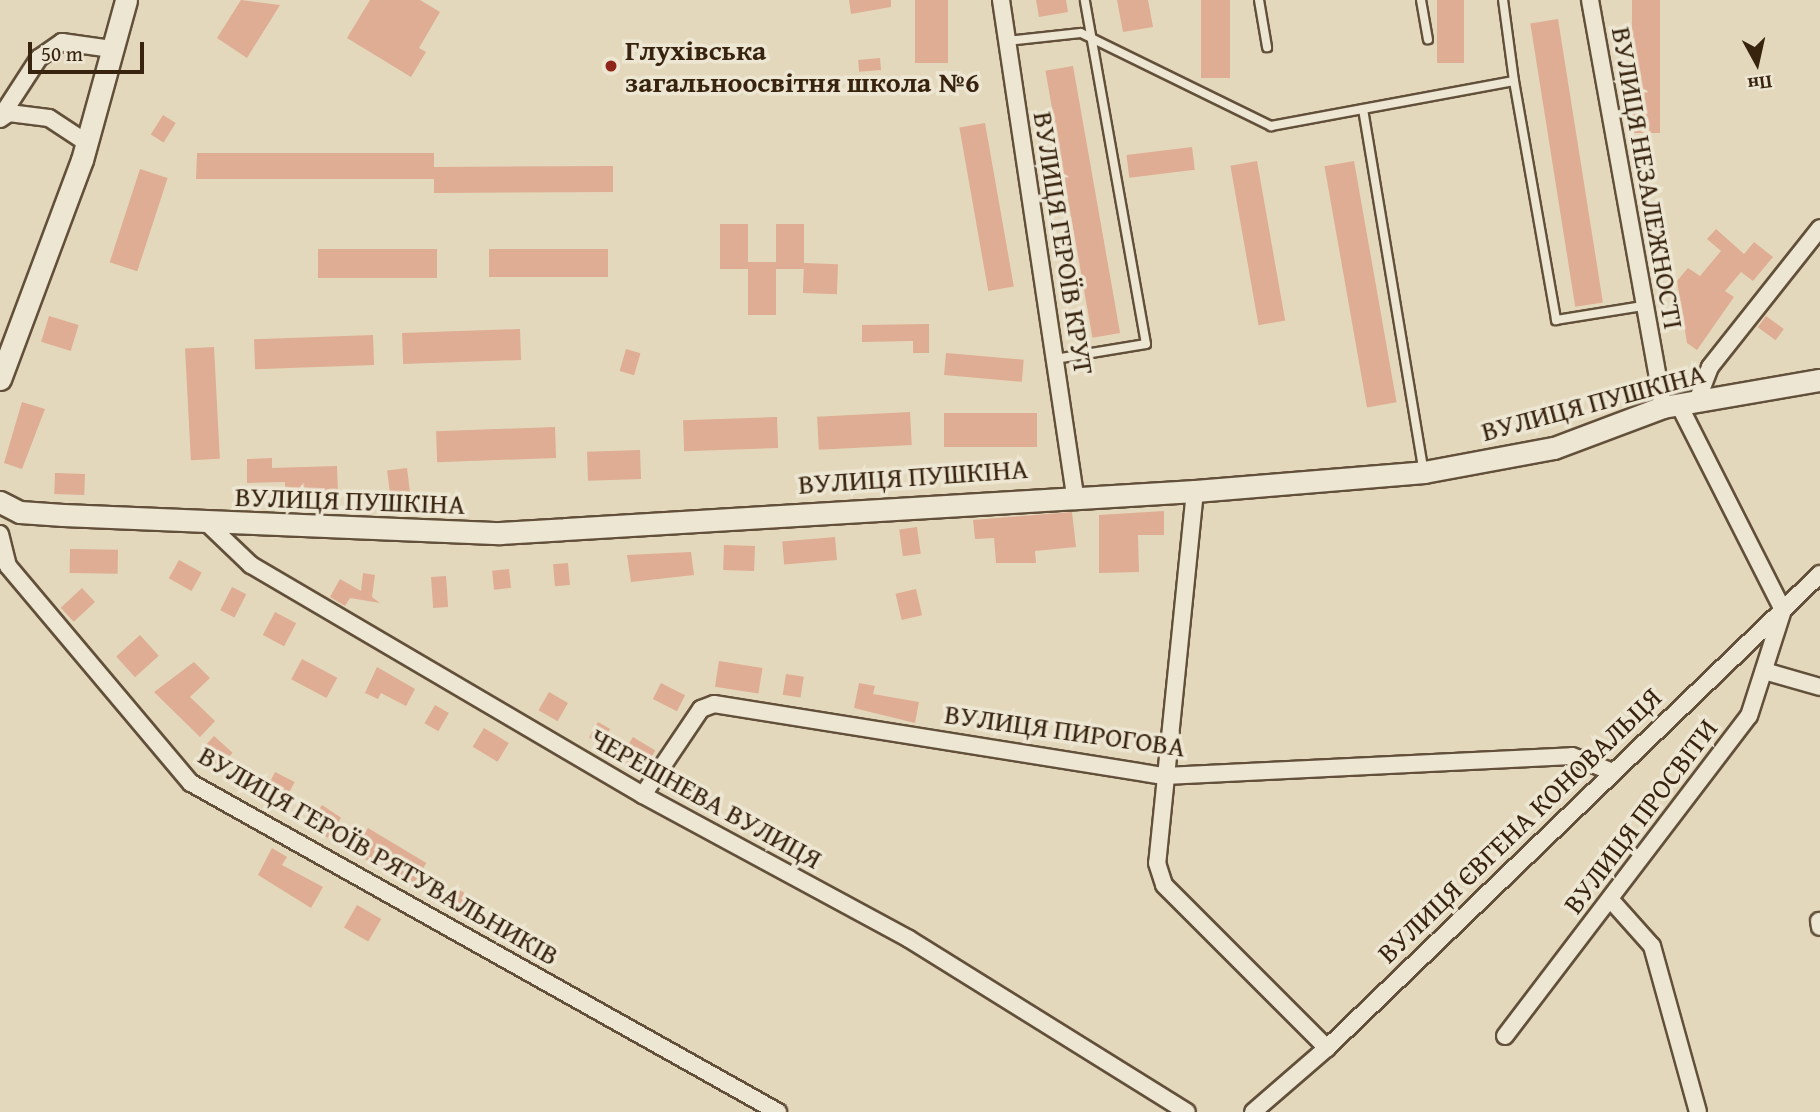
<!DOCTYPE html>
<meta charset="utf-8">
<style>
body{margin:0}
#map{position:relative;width:1820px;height:1112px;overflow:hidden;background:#e4d8bc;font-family:"Gentium Book Plus",serif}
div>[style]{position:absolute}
.building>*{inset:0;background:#dead93;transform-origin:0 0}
.roads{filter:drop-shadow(2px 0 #62503a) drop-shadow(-2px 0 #62503a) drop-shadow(0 2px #62503a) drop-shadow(0 -2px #62503a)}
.service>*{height:8px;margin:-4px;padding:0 4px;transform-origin:4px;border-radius:4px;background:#ede6d3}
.minor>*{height:16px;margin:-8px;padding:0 8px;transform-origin:8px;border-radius:8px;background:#ede6d3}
.tertiary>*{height:21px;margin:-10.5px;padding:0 10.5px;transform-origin:10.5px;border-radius:10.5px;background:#ede6d3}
.dots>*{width:19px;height:19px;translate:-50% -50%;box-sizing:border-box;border:4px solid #ede6d3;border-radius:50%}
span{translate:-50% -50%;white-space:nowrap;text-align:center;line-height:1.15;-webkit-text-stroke:7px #ede6d3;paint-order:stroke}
.poi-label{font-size:28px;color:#37230e;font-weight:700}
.left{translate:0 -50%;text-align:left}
.street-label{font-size:28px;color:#37230e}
.north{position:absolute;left:1722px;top:28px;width:70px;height:70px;-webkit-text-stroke:5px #ede6d3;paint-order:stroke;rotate:172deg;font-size:19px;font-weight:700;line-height:28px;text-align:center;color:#37230e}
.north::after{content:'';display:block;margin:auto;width:24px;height:32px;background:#37230e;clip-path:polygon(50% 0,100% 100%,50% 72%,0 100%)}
.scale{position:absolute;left:28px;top:42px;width:116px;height:32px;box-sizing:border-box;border:4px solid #37230e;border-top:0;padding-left:9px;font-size:21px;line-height:24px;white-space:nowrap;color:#37230e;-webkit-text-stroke:5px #ede6d3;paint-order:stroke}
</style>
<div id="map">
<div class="building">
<div style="clip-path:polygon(241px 0,280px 5px,247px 58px,217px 38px)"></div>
<div style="clip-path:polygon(370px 0,420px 0,440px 12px,419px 48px,426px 52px,411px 77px,347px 38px)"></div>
<div style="clip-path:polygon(849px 0,891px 0,891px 7px,851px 14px)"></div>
<div style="left:915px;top:0;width:33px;height:63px"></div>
<div style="clip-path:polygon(1036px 0,1066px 0,1068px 12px,1039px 17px)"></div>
<div style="clip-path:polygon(1117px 0,1148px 0,1153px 27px,1123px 32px)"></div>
<div style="left:1201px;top:0;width:29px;height:78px"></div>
<div style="left:1437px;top:0;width:27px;height:63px"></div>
<div style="left:1632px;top:0;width:28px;height:133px"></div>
<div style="left:1558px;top:19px;width:287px;height:28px;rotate:81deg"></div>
<div style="left:880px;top:58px;width:12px;height:22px;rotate:85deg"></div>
<div style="left:1073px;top:66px;width:271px;height:28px;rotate:80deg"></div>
<div style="left:163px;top:115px;width:15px;height:23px;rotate:32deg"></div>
<div style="left:985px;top:123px;width:166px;height:26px;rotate:80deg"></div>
<div style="left:1192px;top:147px;width:23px;height:66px;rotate:83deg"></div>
<div style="clip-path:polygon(197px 153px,434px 153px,434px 167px,613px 166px,613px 192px,434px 193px,434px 179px,196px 179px)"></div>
<div style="left:1257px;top:161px;width:162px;height:27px;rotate:80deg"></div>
<div style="left:1354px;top:161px;width:245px;height:30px;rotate:80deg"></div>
<div style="left:140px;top:169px;width:29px;height:98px;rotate:18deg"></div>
<div style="left:720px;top:224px;width:28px;height:45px"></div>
<div style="clip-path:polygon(776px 224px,804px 224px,804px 269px,776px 269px,776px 315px,748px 315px,748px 262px,776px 262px)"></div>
<div style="clip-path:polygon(1716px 229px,1744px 254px,1754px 242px,1773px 257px,1753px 281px,1741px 272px,1725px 291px,1734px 297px,1697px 350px,1687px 343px,1677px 281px,1688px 268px,1700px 276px,1721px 251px,1707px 239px)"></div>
<div style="left:437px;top:249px;width:29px;height:119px;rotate:90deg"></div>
<div style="left:608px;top:249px;width:28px;height:119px;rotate:90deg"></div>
<div style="left:804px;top:263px;width:34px;height:30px;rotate:2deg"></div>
<div style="left:49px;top:316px;width:31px;height:27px;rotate:17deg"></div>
<div style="left:1766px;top:316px;width:22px;height:14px;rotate:36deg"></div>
<div style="clip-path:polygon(929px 324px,929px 353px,913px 353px,913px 341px,862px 342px,862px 325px)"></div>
<div style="left:520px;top:329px;width:31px;height:118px;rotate:88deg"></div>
<div style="left:373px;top:335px;width:30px;height:119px;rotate:88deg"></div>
<div style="left:214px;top:347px;width:112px;height:29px;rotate:87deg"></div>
<div style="left:626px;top:349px;width:15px;height:23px;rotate:16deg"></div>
<div style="left:946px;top:353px;width:78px;height:22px;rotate:5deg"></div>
<div style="clip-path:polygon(22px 402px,45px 409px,22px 469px,4px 463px)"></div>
<div style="left:910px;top:412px;width:33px;height:93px;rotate:87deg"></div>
<div style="left:944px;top:413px;width:93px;height:34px"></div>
<div style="left:777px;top:417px;width:31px;height:94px;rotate:88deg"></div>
<div style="left:555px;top:427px;width:31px;height:119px;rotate:88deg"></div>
<div style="left:640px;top:450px;width:29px;height:53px;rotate:88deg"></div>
<div style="clip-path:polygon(272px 458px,272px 468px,337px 466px,338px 495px,285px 496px,285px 482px,247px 483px,247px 459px)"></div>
<div style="left:407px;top:468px;width:33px;height:20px;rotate:83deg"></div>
<div style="left:55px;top:473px;width:30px;height:21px;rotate:2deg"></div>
<div style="clip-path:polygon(1164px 511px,1164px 535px,1138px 535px,1139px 572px,1099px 573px,1099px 515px)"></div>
<div style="clip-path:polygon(1072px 512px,1076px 547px,1035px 551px,1036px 563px,996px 563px,994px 538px,975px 539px,973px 520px)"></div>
<div style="left:917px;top:527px;width:27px;height:18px;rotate:82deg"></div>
<div style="left:835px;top:537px;width:23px;height:53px;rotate:85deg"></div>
<div style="left:724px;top:545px;width:31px;height:25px;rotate:2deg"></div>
<div style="left:70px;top:549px;width:48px;height:24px;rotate:1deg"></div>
<div style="clip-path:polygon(691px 552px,694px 575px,631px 582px,627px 555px)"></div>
<div style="left:179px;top:560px;width:26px;height:21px;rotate:29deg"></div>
<div style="left:568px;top:563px;width:22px;height:15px;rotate:85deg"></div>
<div style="left:509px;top:569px;width:19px;height:17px;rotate:84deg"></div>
<div style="clip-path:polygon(363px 573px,375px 575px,372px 597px,380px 603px,350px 598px,345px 606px,330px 597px,340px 579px,361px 591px)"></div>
<div style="left:446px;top:576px;width:31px;height:15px;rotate:86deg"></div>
<div style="left:232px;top:587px;width:16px;height:26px;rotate:27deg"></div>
<div style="left:82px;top:588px;width:19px;height:29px;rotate:47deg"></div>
<div style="left:916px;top:589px;width:27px;height:21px;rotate:77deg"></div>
<div style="left:275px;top:612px;width:24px;height:26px;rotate:28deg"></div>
<div style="left:140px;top:635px;width:28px;height:32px;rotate:48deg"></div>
<div style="left:302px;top:659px;width:40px;height:23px;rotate:28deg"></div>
<div style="left:719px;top:661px;width:44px;height:26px;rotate:9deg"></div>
<div style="clip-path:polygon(194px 662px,210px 678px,190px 697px,215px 721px,200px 737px,154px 692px)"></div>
<div style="clip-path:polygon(377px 667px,415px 689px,406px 706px,381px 693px,378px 699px,365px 693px)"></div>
<div style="left:786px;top:674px;width:18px;height:21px;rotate:9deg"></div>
<div style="left:661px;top:683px;width:27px;height:18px;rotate:27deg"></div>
<div style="clip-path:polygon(859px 683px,875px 686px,873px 694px,919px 702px,915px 723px,854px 708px)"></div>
<div style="left:549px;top:692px;width:22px;height:21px;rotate:30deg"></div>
<div style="left:435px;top:705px;width:16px;height:21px;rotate:30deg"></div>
<div style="left:598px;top:722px;width:14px;height:18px;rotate:30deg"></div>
<div style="left:484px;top:728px;width:29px;height:22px;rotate:31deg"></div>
<div style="left:214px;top:736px;width:25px;height:21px;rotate:42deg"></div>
<div style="left:633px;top:737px;width:26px;height:26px;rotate:31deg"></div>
<div style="left:275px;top:772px;width:22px;height:22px;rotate:27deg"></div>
<div style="left:322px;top:805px;width:23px;height:24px;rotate:34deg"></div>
<div style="left:368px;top:828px;width:68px;height:28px;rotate:31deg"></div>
<div style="clip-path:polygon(272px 848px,287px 857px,282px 865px,323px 887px,311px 908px,258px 875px)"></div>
<div style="left:455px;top:887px;width:22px;height:21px;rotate:32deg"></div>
<div style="left:357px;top:905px;width:28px;height:26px;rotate:30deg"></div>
</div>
<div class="roads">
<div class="service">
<div style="left:1259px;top:0;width:48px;rotate:80.3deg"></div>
<div style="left:1421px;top:0;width:40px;rotate:80deg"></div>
<div style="left:1007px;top:41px;width:74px;rotate:-6.2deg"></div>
<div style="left:1081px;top:33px;width:212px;rotate:26.1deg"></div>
<div style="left:1271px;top:126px;width:247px;rotate:-10.5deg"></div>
<div style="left:1514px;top:81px;width:82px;rotate:-97.7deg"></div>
<div style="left:1514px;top:81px;width:243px;rotate:80deg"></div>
<div style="left:1556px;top:320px;width:87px;rotate:-9.2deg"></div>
<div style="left:1363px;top:109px;width:368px;rotate:80.5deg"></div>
<div style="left:1055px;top:359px;width:92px;rotate:-9.4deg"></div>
<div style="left:1146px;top:344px;width:349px;rotate:-100.1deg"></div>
</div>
<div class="minor">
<div style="left:1001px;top:0;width:500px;rotate:81.5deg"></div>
<div style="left:1590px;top:0;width:413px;rotate:79.8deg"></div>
<div style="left:0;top:118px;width:72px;rotate:-57deg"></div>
<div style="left:39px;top:58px;width:28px;rotate:-35deg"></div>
<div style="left:62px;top:42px;width:50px;rotate:8deg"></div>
<div style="left:0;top:119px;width:11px;rotate:-34deg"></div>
<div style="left:9px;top:113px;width:40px;rotate:7.1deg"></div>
<div style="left:49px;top:118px;width:45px;rotate:33.3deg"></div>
<div style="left:1697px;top:401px;width:36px;rotate:-69deg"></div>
<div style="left:1710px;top:367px;width:177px;rotate:-51.6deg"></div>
<div style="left:1195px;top:491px;width:374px;rotate:95.8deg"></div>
<div style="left:1157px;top:863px;width:23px;rotate:72deg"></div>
<div style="left:1164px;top:885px;width:231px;rotate:45deg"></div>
<div style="left:206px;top:522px;width:62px;rotate:43.7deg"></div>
<div style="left:251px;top:565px;width:454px;rotate:30.4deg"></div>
<div style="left:643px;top:795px;width:302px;rotate:28.4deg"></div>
<div style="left:909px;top:939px;width:327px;rotate:31.9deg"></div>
<div style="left:0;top:534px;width:33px;rotate:76deg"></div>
<div style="left:8px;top:566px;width:284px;rotate:49.9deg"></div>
<div style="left:191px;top:783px;width:673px;rotate:29.27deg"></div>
<div style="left:1764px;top:671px;width:58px;rotate:15.9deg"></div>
<div style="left:643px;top:795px;width:104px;rotate:-56deg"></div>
<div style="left:701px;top:709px;width:14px;rotate:-21deg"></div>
<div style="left:714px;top:704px;width:457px;rotate:9.1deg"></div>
<div style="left:1165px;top:776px;width:407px;rotate:-2.8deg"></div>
<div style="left:1572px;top:756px;width:41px;rotate:21.5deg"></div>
<div style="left:1610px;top:899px;width:63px;rotate:48.2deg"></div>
<div style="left:1652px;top:946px;width:172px;rotate:74.5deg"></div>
<div style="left:1819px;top:921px;width:6px;rotate:81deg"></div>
<div style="left:1505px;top:1036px;width:402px;rotate:-52.7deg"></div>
<div style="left:1749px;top:716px;width:111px;rotate:-72.2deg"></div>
<div style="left:1783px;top:610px;width:230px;rotate:-116.9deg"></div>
<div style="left:1253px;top:1112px;width:98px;rotate:-40.9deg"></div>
<div style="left:1327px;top:1048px;width:684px;rotate:-43.87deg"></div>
</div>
<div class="tertiary">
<div style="left:0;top:379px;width:234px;rotate:-69.5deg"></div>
<div style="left:82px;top:160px;width:166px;rotate:-74.6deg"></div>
<div style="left:0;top:502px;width:22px;rotate:27deg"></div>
<div style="left:20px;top:512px;width:43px;rotate:4deg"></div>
<div style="left:63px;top:515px;width:437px;rotate:2.4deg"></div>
<div style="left:500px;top:533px;width:696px;rotate:-3.46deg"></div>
<div style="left:1195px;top:491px;width:230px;rotate:-4.7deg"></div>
<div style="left:1424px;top:472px;width:132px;rotate:-10.5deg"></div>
<div style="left:1554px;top:448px;width:116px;rotate:-20.6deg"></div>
<div style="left:1663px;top:407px;width:159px;rotate:-9.8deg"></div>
</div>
</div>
<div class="dots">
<div style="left:611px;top:66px;background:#8f2418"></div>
</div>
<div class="poi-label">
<span class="left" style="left:625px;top:66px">Глухівська<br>загальноосвітня школа №6</span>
</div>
<div class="street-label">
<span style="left:1648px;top:178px;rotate:80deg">ВУЛИЦЯ НЕЗАЛЕЖНОСТІ</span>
<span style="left:1064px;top:243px;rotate:81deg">ВУЛИЦЯ ГЕРОЇВ КРУТ</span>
<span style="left:1593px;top:402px;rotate:-15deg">ВУЛИЦЯ ПУШКІНА</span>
<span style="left:913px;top:476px;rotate:-4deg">ВУЛИЦЯ ПУШКІНА</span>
<span style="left:350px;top:500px;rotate:2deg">ВУЛИЦЯ ПУШКІНА</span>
<span style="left:1065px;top:730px;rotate:8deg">ВУЛИЦЯ ПИРОГОВА</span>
<span style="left:706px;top:798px;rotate:29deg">ЧЕРЕШНЕВА ВУЛИЦЯ</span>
<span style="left:1640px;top:816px;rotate:-53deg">ВУЛИЦЯ ПРОСВІТИ</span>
<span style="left:1519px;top:825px;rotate:-44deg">ВУЛИЦЯ ЄВГЕНА КОНОВАЛЬЦЯ</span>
<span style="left:379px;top:855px;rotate:30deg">ВУЛИЦЯ ГЕРОЇВ РЯТУВАЛЬНИКІВ</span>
</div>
<div class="north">Пн</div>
<div class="scale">50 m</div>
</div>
